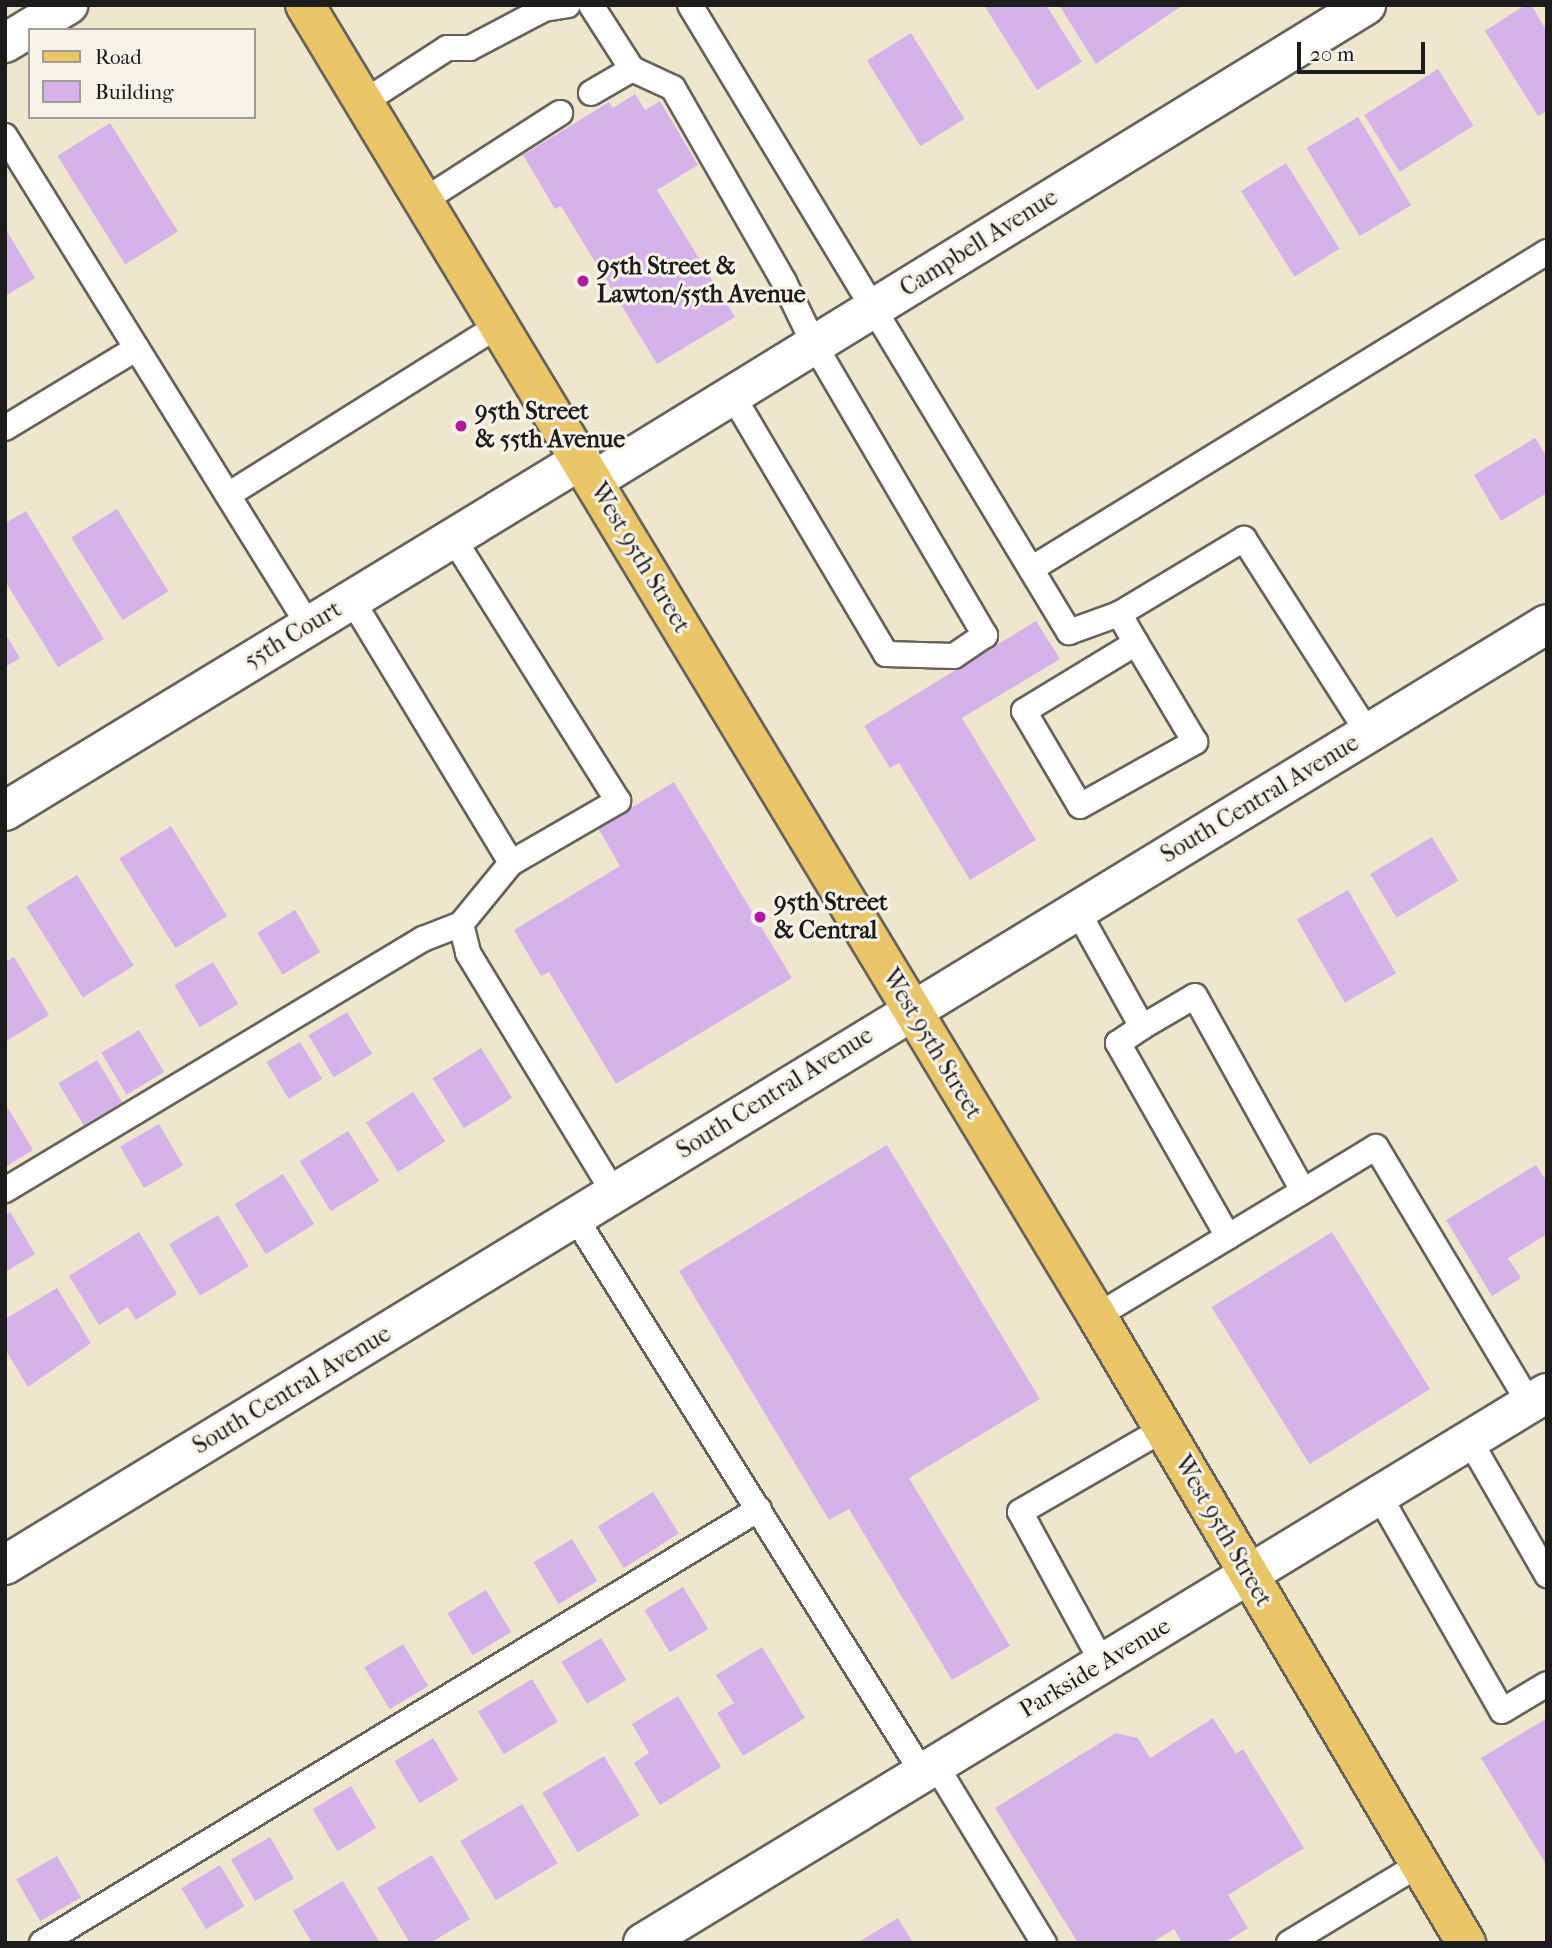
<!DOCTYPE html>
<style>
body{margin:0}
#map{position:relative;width:1552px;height:1948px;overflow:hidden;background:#efe7cd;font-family:"IM FELL French Canon",serif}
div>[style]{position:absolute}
.building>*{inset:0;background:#d5b3ea;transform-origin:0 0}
.roads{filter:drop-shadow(2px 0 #66635a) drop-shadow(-2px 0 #66635a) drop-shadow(0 2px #66635a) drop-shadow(0 -2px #66635a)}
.service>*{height:24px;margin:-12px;padding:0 12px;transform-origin:12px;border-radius:12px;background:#fff}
.minor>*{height:38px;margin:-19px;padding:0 19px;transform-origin:19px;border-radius:19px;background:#fff}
.tertiary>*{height:38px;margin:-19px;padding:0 19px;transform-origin:19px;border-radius:19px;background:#fff}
.primary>*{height:38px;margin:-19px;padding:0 19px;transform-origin:19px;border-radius:19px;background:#ebc669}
.dots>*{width:19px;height:19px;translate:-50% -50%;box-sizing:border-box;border:4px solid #f7f3e8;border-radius:50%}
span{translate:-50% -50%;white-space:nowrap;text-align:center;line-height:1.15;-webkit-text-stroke:6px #f7f3e8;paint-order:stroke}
.street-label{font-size:24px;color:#1c1c1c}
.poi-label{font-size:24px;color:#1c1c1c;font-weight:700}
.left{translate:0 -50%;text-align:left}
.frame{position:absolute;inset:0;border:7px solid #1c1c1c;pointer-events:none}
.legend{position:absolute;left:28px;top:28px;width:228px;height:91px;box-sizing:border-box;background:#f7f3e8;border:2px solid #9f9d96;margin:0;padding:9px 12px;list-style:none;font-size:21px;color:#1c1c1c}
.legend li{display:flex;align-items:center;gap:14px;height:35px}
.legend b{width:35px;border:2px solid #9f9d96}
.scale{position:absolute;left:1297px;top:42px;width:128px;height:32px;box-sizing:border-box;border:4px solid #1c1c1c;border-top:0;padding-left:9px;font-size:21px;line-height:24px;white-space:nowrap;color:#1c1c1c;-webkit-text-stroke:5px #f7f3e8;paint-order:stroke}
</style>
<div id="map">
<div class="building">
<div style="clip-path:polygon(984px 5px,1046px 5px,1082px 62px,1037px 90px)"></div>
<div style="clip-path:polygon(1059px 5px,1183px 5px,1096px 64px)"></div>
<div style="clip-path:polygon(1525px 5px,1531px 5px,1547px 31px,1547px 111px,1538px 116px,1485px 31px)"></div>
<div style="left:911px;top:33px;width:101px;height:52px;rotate:58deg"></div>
<div style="left:1438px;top:69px;width:67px;height:87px;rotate:58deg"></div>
<div style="clip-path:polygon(635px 94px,645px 110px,660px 101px,698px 165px,657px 190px,735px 317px,657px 364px,561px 206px,555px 209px,523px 155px,609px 102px,613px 108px)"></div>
<div style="left:1358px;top:117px;width:103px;height:60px;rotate:59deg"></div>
<div style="left:110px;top:123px;width:128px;height:62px;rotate:58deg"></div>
<div style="left:1286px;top:163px;width:101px;height:53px;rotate:58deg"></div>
<div style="clip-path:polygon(5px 228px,35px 278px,5px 296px)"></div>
<div style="clip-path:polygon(1535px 438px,1547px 457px,1547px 493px,1501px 521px,1474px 475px)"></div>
<div style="left:117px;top:509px;width:97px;height:54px;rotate:58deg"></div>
<div style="clip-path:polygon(26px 511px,104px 639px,58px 667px,5px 581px,5px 523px)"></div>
<div style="clip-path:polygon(1036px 621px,1060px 659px,962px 718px,1036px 840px,970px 880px,899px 763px,890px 768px,864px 726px)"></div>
<div style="clip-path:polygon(5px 633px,20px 658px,5px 667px)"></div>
<div style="clip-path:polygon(674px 782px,792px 978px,616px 1084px,549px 972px,541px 976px,514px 930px,620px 866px,598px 828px)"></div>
<div style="left:171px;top:826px;width:106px;height:61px;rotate:58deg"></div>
<div style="left:1432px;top:837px;width:51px;height:72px;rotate:59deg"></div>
<div style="left:77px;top:875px;width:107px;height:60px;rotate:58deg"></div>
<div style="left:1348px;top:890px;width:96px;height:59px;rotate:60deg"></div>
<div style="left:295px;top:910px;width:49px;height:44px;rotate:59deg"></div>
<div style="clip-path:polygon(14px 957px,49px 1015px,5px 1042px,5px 962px)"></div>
<div style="left:213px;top:962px;width:49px;height:45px;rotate:59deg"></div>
<div style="left:347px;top:1012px;width:49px;height:45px;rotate:59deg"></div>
<div style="left:139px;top:1030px;width:49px;height:44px;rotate:59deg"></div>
<div style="left:300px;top:1042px;width:43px;height:39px;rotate:59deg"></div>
<div style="left:481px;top:1048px;width:59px;height:57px;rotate:58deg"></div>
<div style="left:97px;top:1060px;width:49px;height:45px;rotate:59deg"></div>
<div style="left:413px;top:1092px;width:59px;height:56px;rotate:57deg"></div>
<div style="clip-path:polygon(8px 1108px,33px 1150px,5px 1167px,5px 1110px)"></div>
<div style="left:159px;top:1124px;width:48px;height:45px;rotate:60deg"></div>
<div style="left:348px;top:1131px;width:59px;height:57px;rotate:58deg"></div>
<div style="clip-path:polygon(887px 1145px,1040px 1399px,909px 1478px,1010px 1646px,952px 1680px,849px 1509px,829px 1520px,679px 1271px)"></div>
<div style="clip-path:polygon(1536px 1165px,1547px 1182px,1547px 1234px,1508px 1258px,1521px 1278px,1492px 1296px,1446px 1220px)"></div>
<div style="left:283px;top:1174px;width:59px;height:57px;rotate:58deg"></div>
<div style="clip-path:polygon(10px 1212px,35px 1254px,5px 1272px,5px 1215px)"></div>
<div style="left:218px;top:1215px;width:60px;height:57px;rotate:59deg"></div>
<div style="clip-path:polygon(139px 1232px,177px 1294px,136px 1320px,128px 1307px,99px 1325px,69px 1276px)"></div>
<div style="left:1332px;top:1232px;width:185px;height:142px;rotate:58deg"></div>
<div style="clip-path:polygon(57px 1288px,91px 1343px,28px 1387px,5px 1349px,5px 1319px)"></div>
<div style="left:653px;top:1492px;width:49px;height:65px;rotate:58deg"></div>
<div style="left:572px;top:1539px;width:49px;height:45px;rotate:59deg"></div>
<div style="left:683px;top:1587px;width:49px;height:45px;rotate:59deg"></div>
<div style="left:486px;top:1590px;width:49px;height:45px;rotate:59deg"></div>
<div style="left:601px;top:1638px;width:49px;height:46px;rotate:59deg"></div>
<div style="left:403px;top:1644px;width:49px;height:45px;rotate:59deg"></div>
<div style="clip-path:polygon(762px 1647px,805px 1718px,743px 1756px,717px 1713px,734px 1703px,716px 1675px)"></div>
<div style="left:532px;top:1679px;width:50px;height:63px;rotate:59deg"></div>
<div style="clip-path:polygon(678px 1696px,721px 1767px,660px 1805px,634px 1763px,649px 1753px,632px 1724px)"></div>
<div style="clip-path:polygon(1213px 1718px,1236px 1754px,1243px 1749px,1304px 1848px,1228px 1895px,1248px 1928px,1224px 1943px,1182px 1943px,1174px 1929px,1151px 1943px,1078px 1943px,995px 1808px,1116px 1733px,1138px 1738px,1150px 1758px)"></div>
<div style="clip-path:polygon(1547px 1718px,1547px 1866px,1481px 1758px)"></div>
<div style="left:433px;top:1738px;width:49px;height:45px;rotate:59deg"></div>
<div style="left:604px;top:1756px;width:69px;height:72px;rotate:59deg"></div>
<div style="left:351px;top:1786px;width:49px;height:45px;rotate:59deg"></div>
<div style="left:522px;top:1804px;width:69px;height:72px;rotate:59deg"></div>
<div style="left:270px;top:1837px;width:48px;height:45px;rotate:60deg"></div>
<div style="clip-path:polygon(432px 1855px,470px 1919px,430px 1943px,410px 1943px,377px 1888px)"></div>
<div style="left:57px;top:1856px;width:48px;height:47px;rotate:60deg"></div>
<div style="left:220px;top:1865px;width:48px;height:45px;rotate:59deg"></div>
<div style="clip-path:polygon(343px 1881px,380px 1943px,312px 1943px,293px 1911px)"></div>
<div style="clip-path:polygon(898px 1918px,913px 1943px,857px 1943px)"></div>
</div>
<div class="roads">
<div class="service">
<div style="left:591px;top:5px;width:76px;rotate:57.4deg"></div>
<div style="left:632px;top:69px;width:45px;rotate:24.9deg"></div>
<div style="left:673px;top:88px;width:224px;rotate:60.2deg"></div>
<div style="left:784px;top:282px;width:69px;rotate:64.2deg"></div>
<div style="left:814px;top:344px;width:338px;rotate:59.6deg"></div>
<div style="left:985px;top:635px;width:37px;rotate:146deg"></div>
<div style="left:954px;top:656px;width:68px;rotate:-178.3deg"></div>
<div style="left:886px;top:654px;width:301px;rotate:-120.7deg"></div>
<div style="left:690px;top:5px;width:733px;rotate:58.85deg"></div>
<div style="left:1069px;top:632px;width:53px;rotate:-19.8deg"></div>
<div style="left:591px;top:93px;width:48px;rotate:-30.3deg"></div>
<div style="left:364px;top:102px;width:99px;rotate:-33deg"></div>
<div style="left:447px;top:48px;width:23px"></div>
<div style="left:470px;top:48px;width:84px;rotate:-27.8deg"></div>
<div style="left:544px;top:9px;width:24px;rotate:-9deg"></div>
<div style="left:5px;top:136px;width:577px;rotate:58.18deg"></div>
<div style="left:423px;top:201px;width:163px;rotate:-32.7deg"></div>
<div style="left:5px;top:428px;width:154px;rotate:-31.2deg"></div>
<div style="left:228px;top:495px;width:320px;rotate:-32.1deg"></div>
<div style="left:1031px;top:569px;width:606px;rotate:-31.56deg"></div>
<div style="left:352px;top:600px;width:307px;rotate:58.8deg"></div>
<div style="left:511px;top:863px;width:124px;rotate:-30.1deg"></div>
<div style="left:618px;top:801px;width:310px;rotate:-122.1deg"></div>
<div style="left:1136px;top:643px;width:131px;rotate:148.7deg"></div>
<div style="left:1024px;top:711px;width:110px;rotate:59.5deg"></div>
<div style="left:1080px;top:806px;width:132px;rotate:-29.1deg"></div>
<div style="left:1195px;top:742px;width:115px;rotate:-120.8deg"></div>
<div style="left:1136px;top:643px;width:34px;rotate:-120deg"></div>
<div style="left:1119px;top:614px;width:146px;rotate:-31deg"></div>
<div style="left:1244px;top:539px;width:230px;rotate:57.4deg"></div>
<div style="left:511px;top:863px;width:79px;rotate:129.3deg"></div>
<div style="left:461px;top:924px;width:30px;rotate:76deg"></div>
<div style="left:468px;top:953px;width:281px;rotate:58.7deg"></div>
<div style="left:1077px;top:910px;width:134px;rotate:60.9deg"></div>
<div style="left:1142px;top:1027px;width:61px;rotate:-30.3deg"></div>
<div style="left:1195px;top:996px;width:223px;rotate:61deg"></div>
<div style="left:1142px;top:1027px;width:29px;rotate:146deg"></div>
<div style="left:1118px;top:1043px;width:223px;rotate:60.4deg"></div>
<div style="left:5px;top:1190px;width:488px;rotate:-31deg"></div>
<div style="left:423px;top:939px;width:41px;rotate:-21.5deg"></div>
<div style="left:575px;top:1217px;width:655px;rotate:57.99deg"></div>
<div style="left:1097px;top:1316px;width:326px;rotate:-31.2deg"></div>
<div style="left:1376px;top:1147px;width:300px;rotate:59.1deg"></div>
<div style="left:1470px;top:1441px;width:155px;rotate:60.1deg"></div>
<div style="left:1380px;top:1497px;width:246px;rotate:60.3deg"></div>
<div style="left:1502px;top:1711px;width:52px;rotate:-31deg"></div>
<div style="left:1103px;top:1664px;width:173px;rotate:-118.6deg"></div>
<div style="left:1020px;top:1512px;width:166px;rotate:-30deg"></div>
<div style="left:935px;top:1764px;width:210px;rotate:58.7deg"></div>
<div style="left:42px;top:1943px;width:838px;rotate:-31.19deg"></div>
<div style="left:1289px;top:1943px;width:153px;rotate:-31.1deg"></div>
</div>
<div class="minor">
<div style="left:5px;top:43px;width:74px;rotate:-31.1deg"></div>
<div style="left:593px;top:481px;width:908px;rotate:-31.62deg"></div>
<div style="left:5px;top:811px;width:675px;rotate:-31.36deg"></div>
<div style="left:643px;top:1943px;width:1058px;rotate:-31.32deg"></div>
</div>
<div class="tertiary">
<div style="left:5px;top:1565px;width:1806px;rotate:-31.39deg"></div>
</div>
<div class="primary">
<div style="left:305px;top:5px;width:1532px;rotate:58.86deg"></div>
<div style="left:1097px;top:1316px;width:728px;rotate:59.52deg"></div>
</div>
</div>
<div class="dots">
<div style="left:583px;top:281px;background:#b5179e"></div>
<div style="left:461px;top:426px;background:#b5179e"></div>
<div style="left:760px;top:917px;background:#b5179e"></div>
</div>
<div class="street-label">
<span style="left:979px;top:243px;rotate:-32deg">Campbell Avenue</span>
<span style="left:640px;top:558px;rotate:59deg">West 95th Street</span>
<span style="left:293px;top:635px;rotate:-31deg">55th Court</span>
<span style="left:1260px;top:799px;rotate:-31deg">South Central Avenue</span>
<span style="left:932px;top:1044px;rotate:59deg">West 95th Street</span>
<span style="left:775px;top:1093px;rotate:-32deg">South Central Avenue</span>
<span style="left:292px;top:1390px;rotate:-31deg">South Central Avenue</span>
<span style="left:1223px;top:1531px;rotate:60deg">West 95th Street</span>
<span style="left:1095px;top:1668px;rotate:-31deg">Parkside Avenue</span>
</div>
<div class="poi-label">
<span class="left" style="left:597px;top:281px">95th Street &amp;<br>Lawton/55th Avenue</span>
<span class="left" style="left:475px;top:426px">95th Street<br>&amp; 55th Avenue</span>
<span class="left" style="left:774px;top:917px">95th Street<br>&amp; Central</span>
</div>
<div class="frame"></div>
<ul class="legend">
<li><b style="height:9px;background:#ebc669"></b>Road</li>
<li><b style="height:19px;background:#d5b3ea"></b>Building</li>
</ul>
<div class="scale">20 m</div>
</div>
